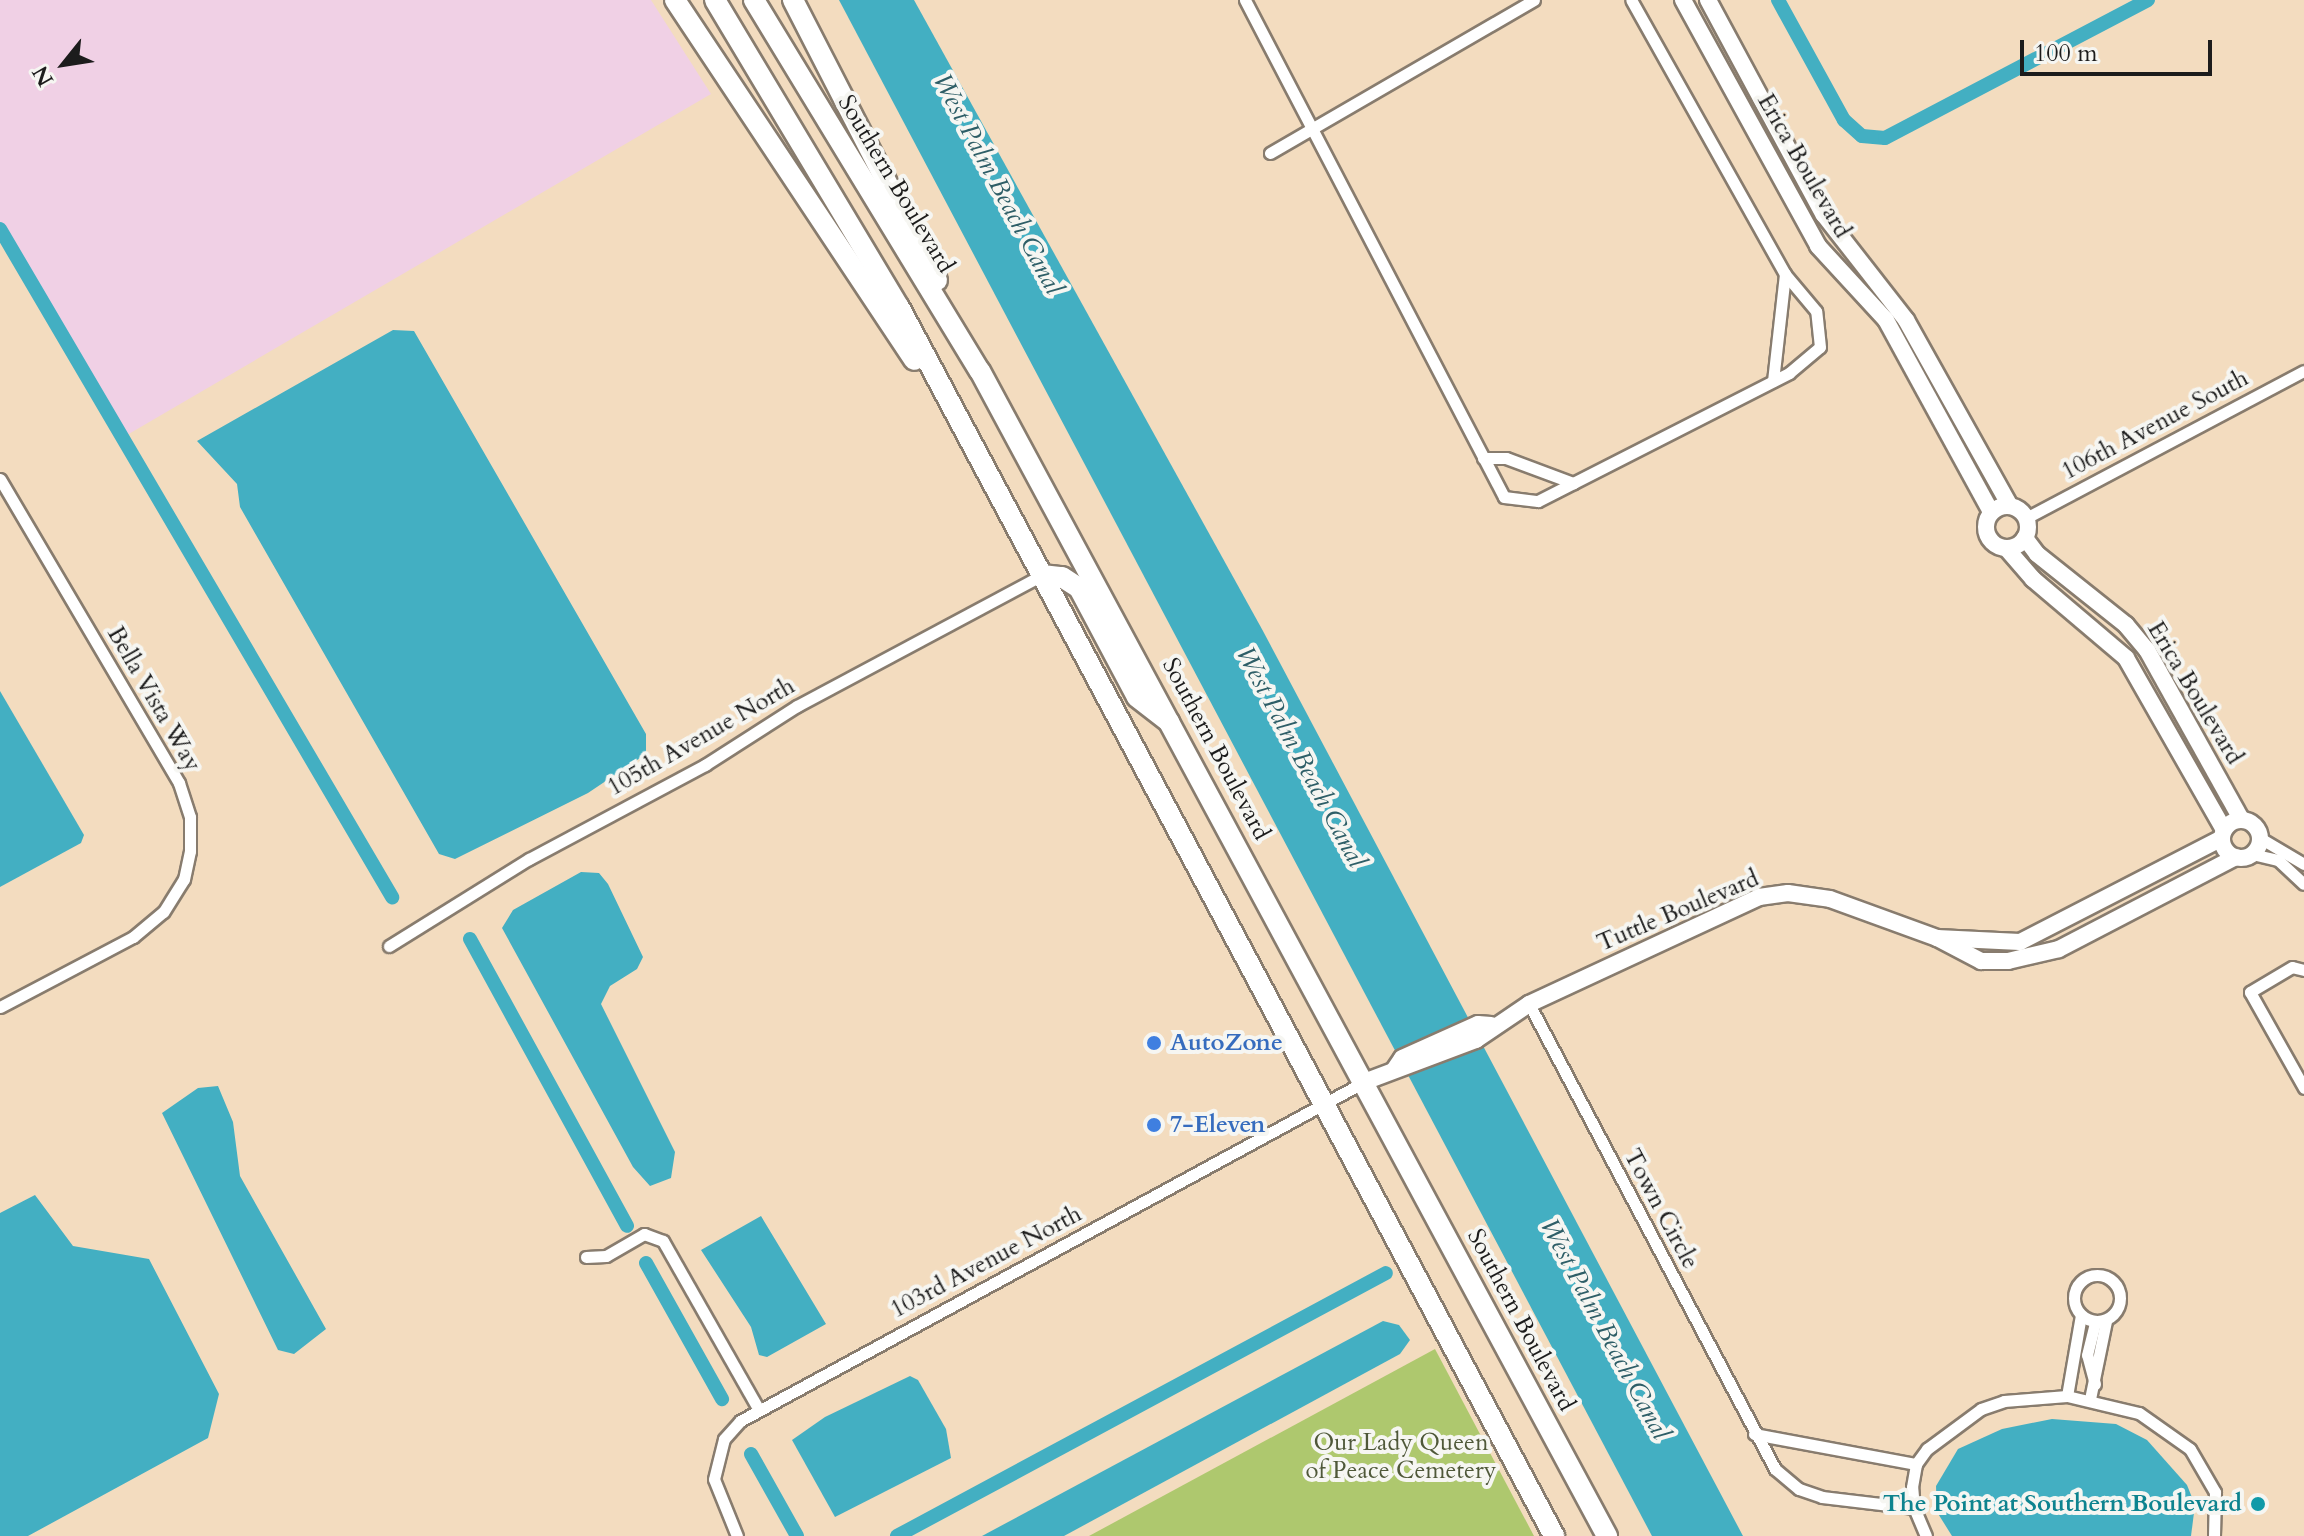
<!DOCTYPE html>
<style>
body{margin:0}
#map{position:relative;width:2304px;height:1536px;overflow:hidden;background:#f3dcbf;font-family:Cardo,serif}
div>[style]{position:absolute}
.built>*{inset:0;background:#f0d0e5}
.green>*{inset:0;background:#aec86e}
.water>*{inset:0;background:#43afc2}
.canal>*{height:14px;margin:-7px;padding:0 7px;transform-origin:7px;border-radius:7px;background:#43afc2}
.roads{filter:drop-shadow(2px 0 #887c6e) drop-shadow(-2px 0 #887c6e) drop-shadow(0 2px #887c6e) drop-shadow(0 -2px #887c6e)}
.street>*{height:11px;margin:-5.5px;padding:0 5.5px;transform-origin:5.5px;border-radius:5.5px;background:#fff}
.street>.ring{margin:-5.5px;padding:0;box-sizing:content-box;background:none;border:11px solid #fff;border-radius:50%}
.secondary>*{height:16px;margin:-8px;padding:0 8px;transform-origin:8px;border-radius:8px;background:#fff}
.secondary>.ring{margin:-8px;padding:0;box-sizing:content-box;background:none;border:16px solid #fff;border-radius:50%}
.highway>*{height:20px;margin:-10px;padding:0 10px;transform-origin:10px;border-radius:10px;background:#fff}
.dots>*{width:22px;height:22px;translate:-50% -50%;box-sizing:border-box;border:4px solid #f6f6f2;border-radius:50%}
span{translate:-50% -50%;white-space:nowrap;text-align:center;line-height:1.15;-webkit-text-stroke:8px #f6f6f2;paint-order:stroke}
.street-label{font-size:24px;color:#1c1c1c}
.shop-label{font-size:24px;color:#366cbe;font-weight:700}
.left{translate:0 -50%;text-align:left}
.park-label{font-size:24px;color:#4f5839}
.culture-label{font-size:24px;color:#0d838f;font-weight:700}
.right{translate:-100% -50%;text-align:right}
.water-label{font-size:26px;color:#2e5e67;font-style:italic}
.north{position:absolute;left:24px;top:24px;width:80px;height:80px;-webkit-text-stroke:6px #f6f6f2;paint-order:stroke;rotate:240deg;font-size:22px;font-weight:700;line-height:32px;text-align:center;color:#1c1c1c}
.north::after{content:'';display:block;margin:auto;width:28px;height:36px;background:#1c1c1c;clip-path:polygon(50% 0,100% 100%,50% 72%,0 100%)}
.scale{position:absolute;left:2020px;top:40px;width:192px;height:36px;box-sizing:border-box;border:4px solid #1c1c1c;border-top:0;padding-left:10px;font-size:24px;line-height:28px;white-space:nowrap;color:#1c1c1c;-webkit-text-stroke:6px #f6f6f2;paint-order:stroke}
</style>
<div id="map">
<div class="built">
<div style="clip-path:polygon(0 0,651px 0,711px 94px,127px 435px,0 225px)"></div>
</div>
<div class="green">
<div style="clip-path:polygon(1435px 1349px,1534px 1536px,1089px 1536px)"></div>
</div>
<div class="water">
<div style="clip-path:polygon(839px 0,914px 0,1263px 631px,1743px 1536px,1652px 1536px)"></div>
<div style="clip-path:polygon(393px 330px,414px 331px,646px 734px,646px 754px,588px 793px,455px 859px,439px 854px,240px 507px,237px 484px,197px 441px)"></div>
<div style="clip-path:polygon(0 691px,84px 835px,81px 843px,0 887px)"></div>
<div style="clip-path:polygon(581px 872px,599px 873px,608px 884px,643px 957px,637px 969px,610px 986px,601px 1004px,675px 1152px,671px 1178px,650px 1186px,633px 1167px,502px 928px,513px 910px)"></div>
<div style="clip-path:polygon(218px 1086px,233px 1122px,240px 1176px,326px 1329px,294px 1354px,278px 1350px,162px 1113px,198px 1088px)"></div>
<div style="clip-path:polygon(35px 1195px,73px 1246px,149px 1259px,219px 1394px,208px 1438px,28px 1536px,0 1536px,0 1213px)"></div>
<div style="clip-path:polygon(761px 1216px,826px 1324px,767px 1357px,759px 1355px,751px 1327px,701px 1250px)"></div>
<div style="clip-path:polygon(1383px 1321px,1399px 1325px,1410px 1340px,1400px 1354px,1064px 1536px,982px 1536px)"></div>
<div style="clip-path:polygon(910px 1376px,918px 1380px,946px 1429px,951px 1458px,835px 1517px,792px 1440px,825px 1417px)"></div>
<div style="clip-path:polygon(2052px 1419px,2116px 1424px,2147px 1440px,2187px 1485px,2195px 1505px,2191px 1536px,1952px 1536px,1937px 1512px,1936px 1486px,1958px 1449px,2002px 1429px)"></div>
</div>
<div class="canal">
<div style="left:1778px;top:0;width:137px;rotate:61.2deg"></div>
<div style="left:1844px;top:120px;width:24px;rotate:42deg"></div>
<div style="left:1862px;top:136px;width:23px;rotate:5deg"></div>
<div style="left:1885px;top:138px;width:297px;rotate:-27.7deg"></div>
<div style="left:0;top:229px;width:775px;rotate:59.59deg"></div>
<div style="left:470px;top:939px;width:327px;rotate:61.3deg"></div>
<div style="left:646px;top:1263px;width:156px;rotate:60.8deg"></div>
<div style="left:751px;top:1454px;width:94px;rotate:60.7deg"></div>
<div style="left:897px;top:1536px;width:555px;rotate:-28.27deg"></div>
</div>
<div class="roads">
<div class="street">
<div style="left:1245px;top:0;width:560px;rotate:62.47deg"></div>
<div style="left:1504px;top:497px;width:34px;rotate:7deg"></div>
<div style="left:1538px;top:501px;width:282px;rotate:-27deg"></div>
<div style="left:1789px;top:373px;width:40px;rotate:-40deg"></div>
<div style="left:1820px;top:347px;width:36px;rotate:-96deg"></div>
<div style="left:1816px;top:311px;width:48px;rotate:-130deg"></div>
<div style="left:1785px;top:274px;width:314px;rotate:-119.3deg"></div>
<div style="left:1270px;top:153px;width:305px;rotate:-30.1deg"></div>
<div style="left:1773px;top:381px;width:108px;rotate:-83.6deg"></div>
<div style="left:1483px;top:458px;width:23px"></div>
<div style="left:1506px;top:458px;width:72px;rotate:20.5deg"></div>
<div style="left:0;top:479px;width:353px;rotate:59.5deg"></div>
<div style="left:179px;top:783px;width:36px;rotate:72deg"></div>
<div style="left:190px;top:817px;width:34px;rotate:90deg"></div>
<div style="left:190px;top:851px;width:29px;rotate:102deg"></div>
<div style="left:184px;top:879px;width:39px;rotate:122deg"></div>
<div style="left:163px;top:912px;width:39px;rotate:140deg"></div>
<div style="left:133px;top:937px;width:150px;rotate:152.2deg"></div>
<div style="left:2026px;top:518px;width:314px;rotate:-27.9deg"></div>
<div style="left:2260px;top:838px;width:51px;rotate:30.6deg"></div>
<div style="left:2252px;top:854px;width:27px;rotate:13deg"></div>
<div style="left:2278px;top:860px;width:35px;rotate:43deg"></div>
<div style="left:389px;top:946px;width:165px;rotate:-31.9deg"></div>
<div style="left:529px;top:859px;width:200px;rotate:-28.1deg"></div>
<div style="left:705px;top:765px;width:109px;rotate:-32.7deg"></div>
<div style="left:797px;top:706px;width:278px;rotate:-28.1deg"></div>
<div style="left:2304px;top:970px;width:12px;rotate:-166deg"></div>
<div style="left:2292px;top:967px;width:49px;rotate:149.2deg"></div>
<div style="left:2250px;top:992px;width:110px;rotate:60.6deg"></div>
<div style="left:1529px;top:1004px;width:526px;rotate:62.12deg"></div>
<div style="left:1775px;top:1469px;width:31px;rotate:40deg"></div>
<div style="left:1799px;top:1489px;width:24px;rotate:19deg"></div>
<div style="left:1822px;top:1497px;width:93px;rotate:6.8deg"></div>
<div style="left:586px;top:1257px;width:20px;rotate:-3deg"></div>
<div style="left:606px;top:1256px;width:44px;rotate:-30.1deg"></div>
<div style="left:644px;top:1234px;width:20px;rotate:20deg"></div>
<div style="left:663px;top:1241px;width:192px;rotate:60.4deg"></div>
<div class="ring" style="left:2074px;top:1275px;width:35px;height:35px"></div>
<div style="left:2095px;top:1384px;width:30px;rotate:-105deg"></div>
<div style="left:2087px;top:1355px;width:34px;rotate:-76deg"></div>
<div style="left:2067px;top:1396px;width:82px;rotate:-80.2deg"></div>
<div style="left:2090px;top:1399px;width:80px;rotate:-78.4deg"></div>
<div style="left:1754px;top:1434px;width:165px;rotate:10.5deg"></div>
<div style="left:737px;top:1536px;width:61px;rotate:-112deg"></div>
<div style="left:714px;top:1479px;width:41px;rotate:-76deg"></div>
<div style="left:724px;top:1439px;width:24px;rotate:-48deg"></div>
<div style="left:740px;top:1421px;width:710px;rotate:-28.51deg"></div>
<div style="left:1926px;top:1536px;width:30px;rotate:-113deg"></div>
<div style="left:1914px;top:1508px;width:21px;rotate:-95deg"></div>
<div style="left:1912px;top:1487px;width:23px;rotate:-80deg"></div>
<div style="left:1916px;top:1464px;width:19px;rotate:-54deg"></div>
<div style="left:1927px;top:1449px;width:67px;rotate:-36.5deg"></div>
<div style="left:1981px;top:1409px;width:24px;rotate:-19deg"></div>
<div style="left:2004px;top:1401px;width:63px;rotate:-4.5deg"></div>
<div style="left:2067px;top:1396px;width:74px;rotate:13.3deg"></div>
<div style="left:2139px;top:1413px;width:62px;rotate:35.2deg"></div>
<div style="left:2190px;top:1449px;width:50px;rotate:59.8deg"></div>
<div style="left:2215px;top:1492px;width:44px;rotate:91.3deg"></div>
</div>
<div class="secondary">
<div style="left:1683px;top:0;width:281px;rotate:61.2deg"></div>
<div style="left:1818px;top:246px;width:100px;rotate:47.4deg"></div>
<div style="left:1886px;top:320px;width:219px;rotate:61.3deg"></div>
<div style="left:1708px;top:0;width:244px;rotate:61.7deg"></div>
<div style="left:1824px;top:215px;width:133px;rotate:52deg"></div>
<div style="left:1906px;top:320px;width:213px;rotate:60.8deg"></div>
<div class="ring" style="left:1986px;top:506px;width:26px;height:26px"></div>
<div style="left:2025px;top:538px;width:20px;rotate:53deg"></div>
<div style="left:2037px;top:554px;width:114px;rotate:38.6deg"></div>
<div style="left:2126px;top:625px;width:33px;rotate:50deg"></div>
<div style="left:2147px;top:650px;width:193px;rotate:60.9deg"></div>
<div style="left:2007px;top:549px;width:40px;rotate:49deg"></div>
<div style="left:2033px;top:579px;width:122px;rotate:40.3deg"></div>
<div style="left:2126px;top:658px;width:198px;rotate:60.3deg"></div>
<div class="ring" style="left:2222px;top:820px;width:22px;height:22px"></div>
<div style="left:1937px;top:938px;width:83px;rotate:2.8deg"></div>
<div style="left:2020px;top:942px;width:227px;rotate:-27.2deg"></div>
<div style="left:1394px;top:1070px;width:14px;rotate:-56deg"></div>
<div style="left:1402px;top:1058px;width:83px;rotate:-24.1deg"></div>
<div style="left:1478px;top:1024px;width:13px;rotate:4deg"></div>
<div style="left:1364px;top:1082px;width:120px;rotate:-20.6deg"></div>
<div style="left:1476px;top:1040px;width:64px;rotate:-34.2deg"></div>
<div style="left:1529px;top:1004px;width:254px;rotate:-24.9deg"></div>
<div style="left:1759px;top:897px;width:29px;rotate:-8deg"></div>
<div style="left:1788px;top:893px;width:42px;rotate:8.1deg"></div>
<div style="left:1830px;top:899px;width:114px;rotate:20deg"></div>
<div style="left:1937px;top:938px;width:50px;rotate:27.6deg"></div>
<div style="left:1981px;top:961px;width:27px"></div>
<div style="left:2008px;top:961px;width:52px;rotate:-13.2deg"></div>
<div style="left:2059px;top:949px;width:199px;rotate:-27.5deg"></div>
</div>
<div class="highway">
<div style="left:675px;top:0;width:432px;rotate:56.4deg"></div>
<div style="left:715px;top:0;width:358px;rotate:59.1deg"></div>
<div style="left:899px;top:307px;width:1393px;rotate:61.94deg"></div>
<div style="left:754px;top:0;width:434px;rotate:58.7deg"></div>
<div style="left:980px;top:371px;width:1323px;rotate:61.71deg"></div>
<div style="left:793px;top:0;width:315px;rotate:62.8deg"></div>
<div style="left:1042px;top:575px;width:20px;rotate:6deg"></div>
<div style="left:1062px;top:577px;width:20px;rotate:33deg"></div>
<div style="left:1079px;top:588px;width:123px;rotate:62deg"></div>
<div style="left:1137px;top:697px;width:41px;rotate:38deg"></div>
</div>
</div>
<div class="dots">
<div style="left:1154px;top:1043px;background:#3f7fe0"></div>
<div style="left:1154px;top:1125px;background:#3f7fe0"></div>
<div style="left:2258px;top:1504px;background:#0f9aa8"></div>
</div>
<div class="street-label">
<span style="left:1804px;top:166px;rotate:60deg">Erica Boulevard</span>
<span style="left:896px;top:184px;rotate:59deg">Southern Boulevard</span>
<span style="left:2155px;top:425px;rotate:-28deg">106th Avenue South</span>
<span style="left:2195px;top:693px;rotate:59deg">Erica Boulevard</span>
<span style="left:154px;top:699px;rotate:60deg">Bella Vista Way</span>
<span style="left:701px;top:737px;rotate:-30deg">105th Avenue North</span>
<span style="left:1216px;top:749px;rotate:62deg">Southern Boulevard</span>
<span style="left:1678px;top:911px;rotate:-23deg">Tuttle Boulevard</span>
<span style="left:1661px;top:1209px;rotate:62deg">Town Circle</span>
<span style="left:986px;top:1262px;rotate:-28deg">103rd Avenue North</span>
<span style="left:1521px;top:1320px;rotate:62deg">Southern Boulevard</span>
</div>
<div class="shop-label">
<span class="left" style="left:1170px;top:1043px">AutoZone</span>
<span class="left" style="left:1170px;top:1125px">7-Eleven</span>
</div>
<div class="park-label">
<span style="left:1401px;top:1457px">Our Lady Queen<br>of Peace Cemetery</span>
</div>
<div class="culture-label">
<span class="right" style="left:2242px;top:1504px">The Point at Southern Boulevard</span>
</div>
<div class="water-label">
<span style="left:998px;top:184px;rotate:62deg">West Palm Beach Canal</span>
<span style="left:1301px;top:757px;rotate:62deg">West Palm Beach Canal</span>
<span style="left:1605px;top:1329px;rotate:62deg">West Palm Beach Canal</span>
</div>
<div class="north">N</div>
<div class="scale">100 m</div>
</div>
